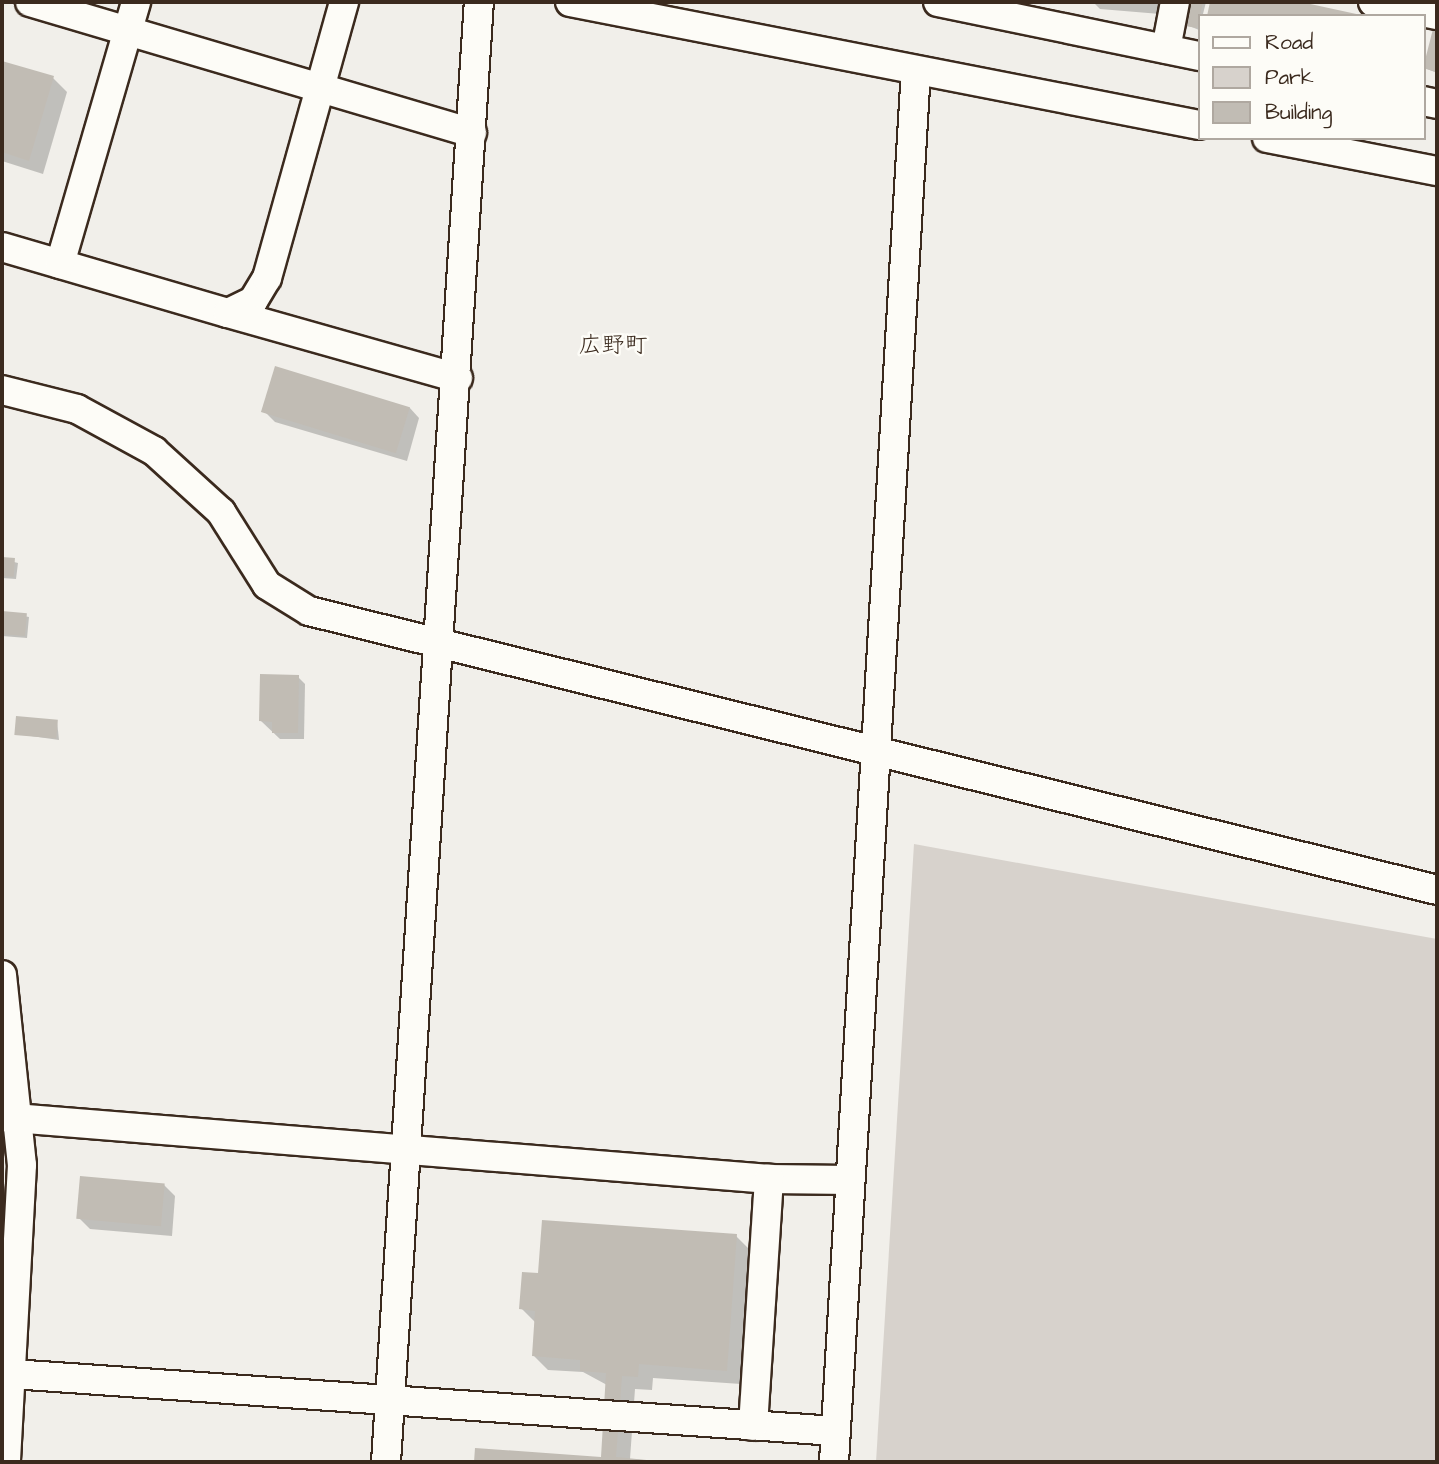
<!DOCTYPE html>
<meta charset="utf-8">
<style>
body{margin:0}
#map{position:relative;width:1439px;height:1464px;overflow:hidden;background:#f1efea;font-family:"Architects Daughter","Klee One",sans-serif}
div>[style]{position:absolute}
.green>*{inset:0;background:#d7d2cc}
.shadow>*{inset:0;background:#0003}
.building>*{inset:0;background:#c1bcb4;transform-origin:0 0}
.roads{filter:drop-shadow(2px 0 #3b2a1e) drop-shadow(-2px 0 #3b2a1e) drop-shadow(0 2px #3b2a1e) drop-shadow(0 -2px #3b2a1e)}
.minor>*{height:28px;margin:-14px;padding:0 14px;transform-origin:14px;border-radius:14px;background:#fdfcf7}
span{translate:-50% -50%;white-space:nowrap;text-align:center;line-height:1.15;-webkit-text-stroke:5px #fdfcf7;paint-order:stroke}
.quarter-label{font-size:23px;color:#3b2a1e}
.frame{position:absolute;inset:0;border:4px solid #3b2a1e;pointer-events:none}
.legend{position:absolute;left:1198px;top:14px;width:228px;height:126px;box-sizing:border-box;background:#fdfcf7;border:2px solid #afa8a0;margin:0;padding:9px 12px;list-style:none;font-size:21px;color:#3b2a1e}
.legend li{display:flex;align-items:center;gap:14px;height:35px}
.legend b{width:35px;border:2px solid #afa8a0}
</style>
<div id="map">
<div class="green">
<div style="clip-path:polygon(914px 844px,1437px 939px,1437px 1462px,876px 1462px)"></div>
</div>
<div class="shadow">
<div style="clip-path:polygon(1093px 2px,1162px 2px,1160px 14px,1100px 9px)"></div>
<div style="clip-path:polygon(1192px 2px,1206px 2px,1199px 30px,1187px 25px)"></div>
<div style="clip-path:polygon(1211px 2px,1293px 2px,1358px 16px,1208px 16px)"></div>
<div style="clip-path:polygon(1434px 31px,1437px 31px,1437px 73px,1425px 68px)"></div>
<div style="clip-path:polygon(2px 65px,53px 78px,67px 92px,43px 174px,2px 161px)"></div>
<div style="clip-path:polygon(409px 407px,419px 418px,407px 461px,275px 422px,264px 411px)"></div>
<div style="clip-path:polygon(2px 559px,18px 563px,16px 579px,2px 578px)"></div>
<div style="clip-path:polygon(2px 612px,29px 617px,27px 638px,2px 636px)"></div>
<div style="clip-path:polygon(298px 677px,305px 684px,304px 739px,280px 739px,261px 721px)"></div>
<div style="clip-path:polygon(57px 721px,59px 740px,17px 734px)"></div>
<div style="clip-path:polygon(164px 1185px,175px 1196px,172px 1236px,90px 1229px,79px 1218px)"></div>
<div style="clip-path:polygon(736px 1236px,750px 1250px,741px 1384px,653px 1378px,652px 1390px,635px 1389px,630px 1459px,670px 1462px,476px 1462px,477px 1450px,602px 1459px,607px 1385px,583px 1372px,548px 1370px,534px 1356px,535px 1322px,521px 1308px,540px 1275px)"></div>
</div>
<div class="building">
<div style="clip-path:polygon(1190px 2px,1203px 2px,1197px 28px,1185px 26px)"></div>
<div style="clip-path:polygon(1210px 2px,1301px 2px,1361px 15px,1207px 16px)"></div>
<div style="clip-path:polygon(1433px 29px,1437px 30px,1436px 72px,1423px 68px)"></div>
<div style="clip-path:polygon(2px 61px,54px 76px,29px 161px,2px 152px)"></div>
<div style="left:275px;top:366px;width:141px;height:48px;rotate:17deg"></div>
<div style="left:2px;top:557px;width:13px;height:19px;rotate:4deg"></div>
<div style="left:2px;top:611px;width:25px;height:23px;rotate:5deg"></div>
<div style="clip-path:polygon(260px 674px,299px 675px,298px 733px,272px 733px,272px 722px,259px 721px)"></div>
<div style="left:16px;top:716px;width:42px;height:19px;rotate:5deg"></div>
<div style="left:80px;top:1176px;width:85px;height:43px;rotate:5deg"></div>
<div style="clip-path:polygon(542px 1220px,737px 1234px,727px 1371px,639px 1364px,638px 1377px,622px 1376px,616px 1457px,667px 1462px,474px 1462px,475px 1448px,601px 1457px,606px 1373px,580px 1371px,580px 1360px,532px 1356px,535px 1311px,519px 1309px,522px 1272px,538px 1273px)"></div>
</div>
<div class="roads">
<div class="minor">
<div style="left:30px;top:2px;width:461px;rotate:16.5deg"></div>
<div style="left:570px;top:2px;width:641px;rotate:11.06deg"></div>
<div style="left:938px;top:2px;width:267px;rotate:11.7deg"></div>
<div style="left:1373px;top:2px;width:65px;rotate:11.5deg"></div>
<div style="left:1166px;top:49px;width:48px;rotate:-79.2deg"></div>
<div style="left:1423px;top:101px;width:14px;rotate:12deg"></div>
<div style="left:1267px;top:138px;width:173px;rotate:11deg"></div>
<div style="left:2px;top:247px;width:235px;rotate:16.3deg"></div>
<div style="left:228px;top:313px;width:28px;rotate:-26deg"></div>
<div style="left:253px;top:301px;width:27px;rotate:-59deg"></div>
<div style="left:267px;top:278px;width:287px;rotate:-74.4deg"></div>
<div style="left:60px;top:264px;width:273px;rotate:-73.8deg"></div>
<div style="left:228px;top:313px;width:239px;rotate:15.8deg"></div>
<div style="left:2px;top:390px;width:77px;rotate:14.2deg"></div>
<div style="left:77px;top:409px;width:88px;rotate:28.6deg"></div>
<div style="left:154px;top:451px;width:91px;rotate:42.3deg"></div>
<div style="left:221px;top:512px;width:86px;rotate:57.8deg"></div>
<div style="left:267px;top:585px;width:49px;rotate:31.8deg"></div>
<div style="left:309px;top:611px;width:1162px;rotate:13.89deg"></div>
<div style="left:2px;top:975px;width:191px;rotate:84deg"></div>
<div style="left:22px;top:1165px;width:297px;rotate:93.1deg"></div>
<div style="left:2px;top:1117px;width:770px;rotate:4.62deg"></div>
<div style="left:769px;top:1179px;width:81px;rotate:0.7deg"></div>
<div style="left:12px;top:1374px;width:826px;rotate:3.96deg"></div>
<div style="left:753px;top:1426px;width:248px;rotate:-86.3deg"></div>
<div style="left:386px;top:1462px;width:1463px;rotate:-86.36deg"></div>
<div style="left:834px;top:1462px;width:1393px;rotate:-86.63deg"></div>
</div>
</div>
<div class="quarter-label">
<span style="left:613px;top:345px">広野町</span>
</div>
<div class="frame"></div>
<ul class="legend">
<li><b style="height:9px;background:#fdfcf7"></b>Road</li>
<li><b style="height:19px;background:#d7d2cc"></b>Park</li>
<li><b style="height:19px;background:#c1bcb4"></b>Building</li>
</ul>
</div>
